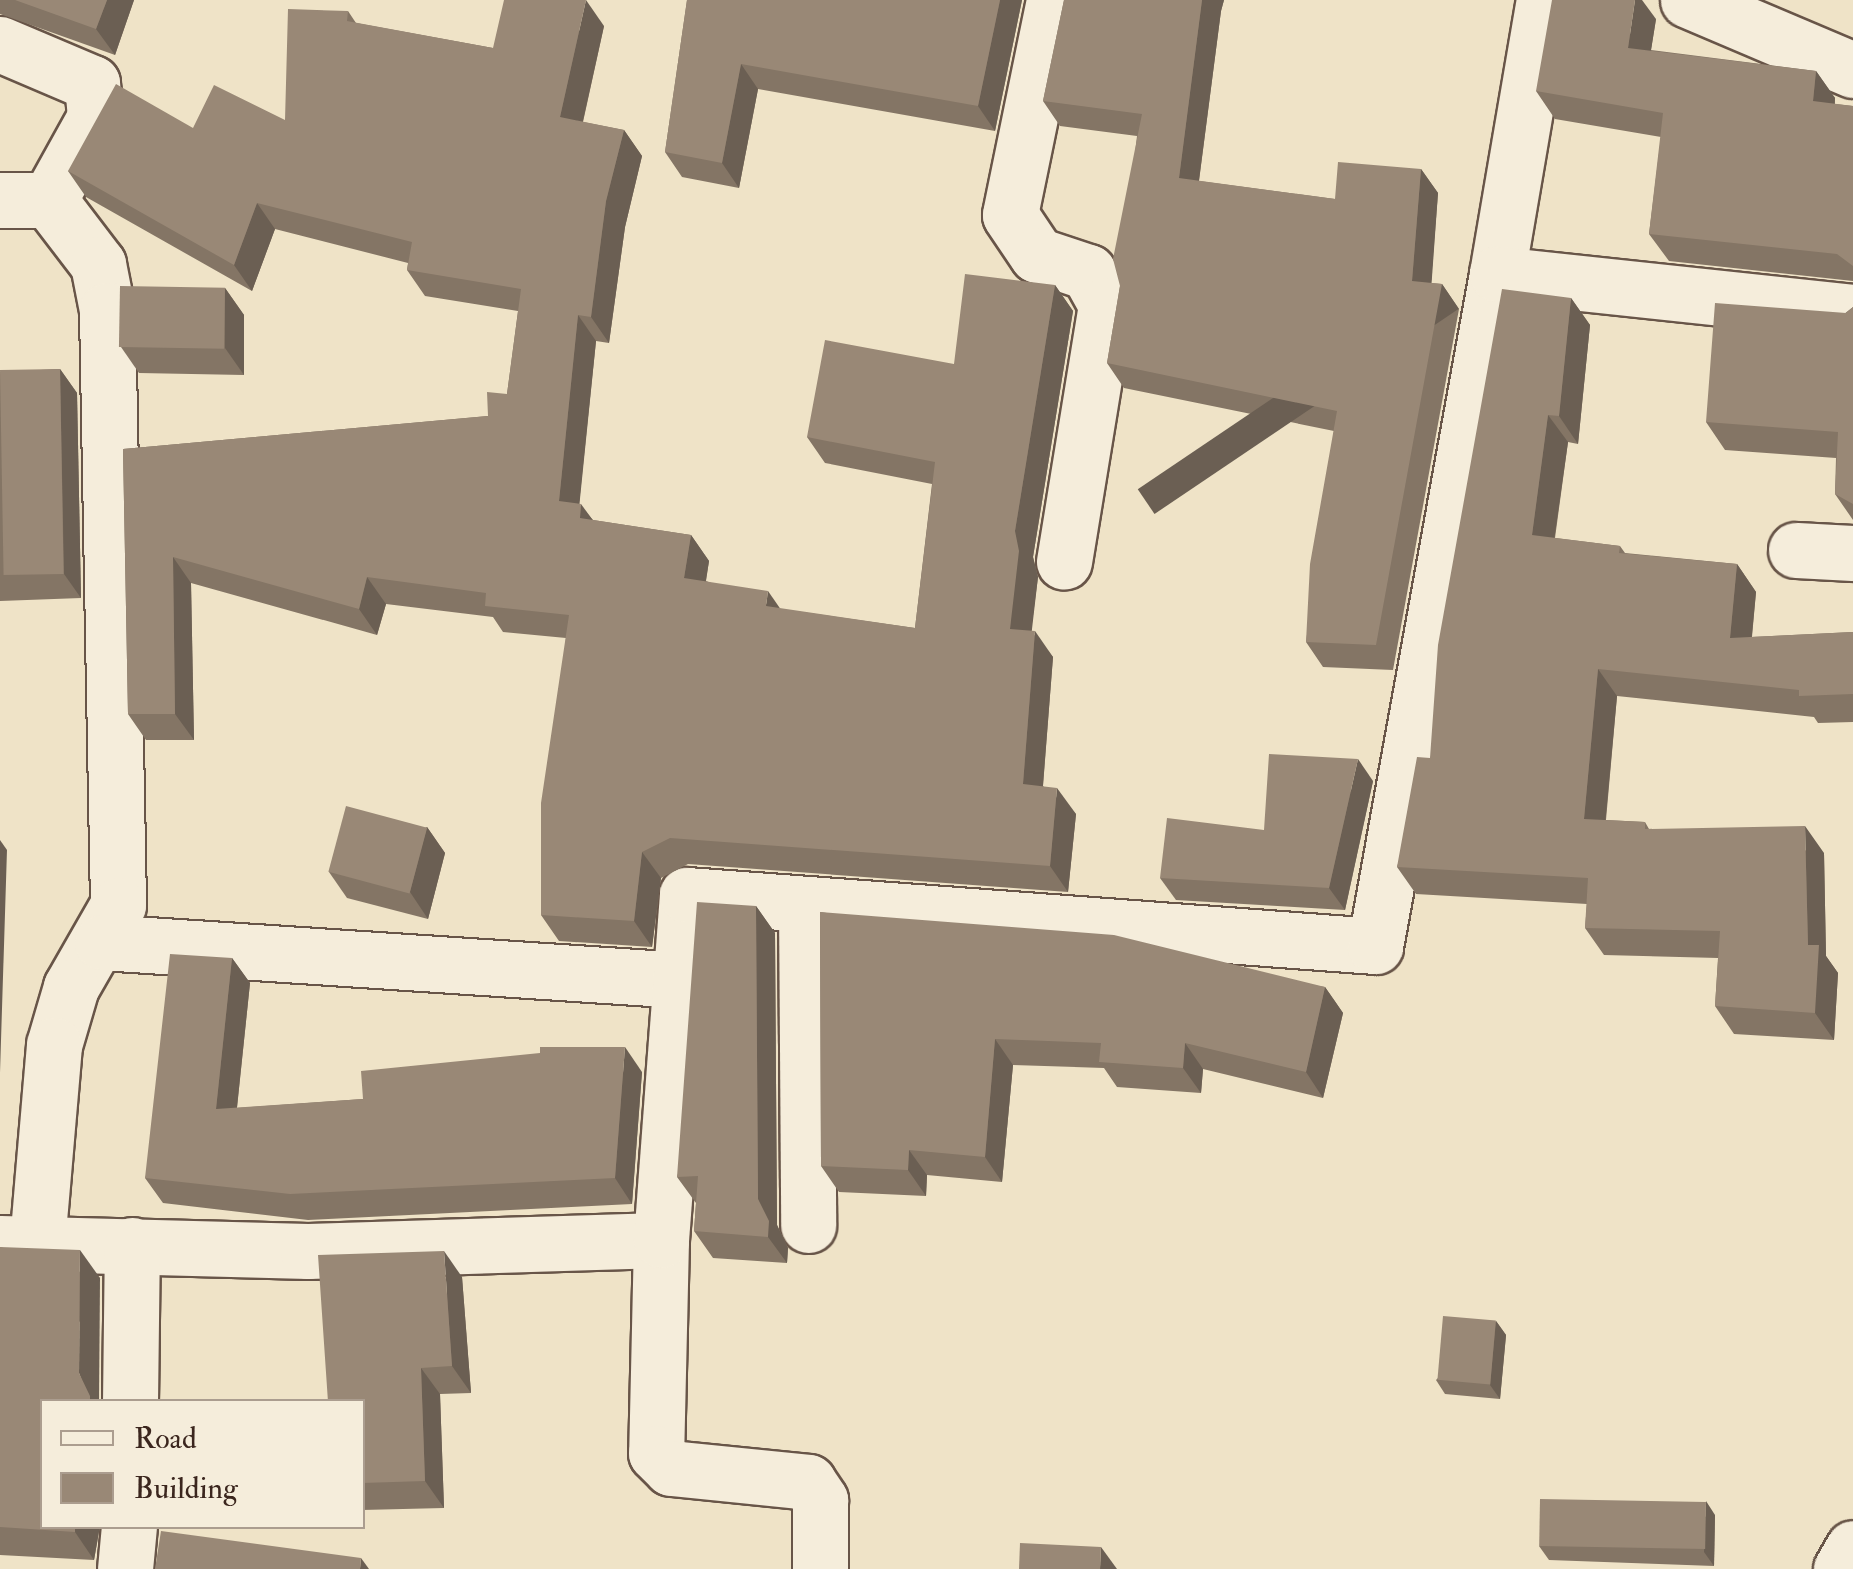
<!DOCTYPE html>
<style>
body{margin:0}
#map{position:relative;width:1853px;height:1569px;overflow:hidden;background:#efe3c7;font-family:"IM FELL Double Pica",serif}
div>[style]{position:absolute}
.roads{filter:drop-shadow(2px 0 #685548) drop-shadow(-2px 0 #685548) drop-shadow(0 2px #685548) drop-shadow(0 -2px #685548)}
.minor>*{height:55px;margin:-27.5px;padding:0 27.5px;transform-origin:27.5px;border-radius:27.5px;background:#f5eddb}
.wall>*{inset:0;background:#847565}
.shaded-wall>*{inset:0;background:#6b5f53;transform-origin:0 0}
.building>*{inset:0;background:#998876;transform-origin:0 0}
span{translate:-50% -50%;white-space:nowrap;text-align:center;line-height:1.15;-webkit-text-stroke:8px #f5eddb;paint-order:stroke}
.legend{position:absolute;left:40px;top:1399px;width:325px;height:130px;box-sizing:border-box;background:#f5eddb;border:2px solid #ab9d8f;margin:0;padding:12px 18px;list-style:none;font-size:30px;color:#3b261e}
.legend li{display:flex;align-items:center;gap:20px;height:50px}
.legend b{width:50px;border:2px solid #ab9d8f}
</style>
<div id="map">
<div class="roads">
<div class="minor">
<div style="left:1054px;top:0;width:219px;rotate:101.6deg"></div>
<div style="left:1010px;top:215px;width:48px;rotate:56deg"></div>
<div style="left:1037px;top:255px;width:54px;rotate:18.4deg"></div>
<div style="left:1088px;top:272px;width:38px;rotate:61deg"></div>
<div style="left:1106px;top:305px;width:260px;rotate:99.3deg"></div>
<div style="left:1688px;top:0;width:179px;rotate:23deg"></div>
<div style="left:0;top:44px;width:100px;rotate:23deg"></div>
<div style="left:92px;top:83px;width:34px;rotate:85deg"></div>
<div style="left:95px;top:117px;width:95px;rotate:119deg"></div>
<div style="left:0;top:200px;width:49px"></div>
<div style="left:49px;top:200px;width:81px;rotate:52.6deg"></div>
<div style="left:98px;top:264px;width:47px;rotate:78.9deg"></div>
<div style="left:107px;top:310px;width:595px;rotate:88.94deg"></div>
<div style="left:118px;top:905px;width:95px;rotate:119.8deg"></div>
<div style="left:71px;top:987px;width:60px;rotate:106.3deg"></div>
<div style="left:54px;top:1045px;width:200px;rotate:94.9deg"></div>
<div style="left:1497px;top:274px;width:278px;rotate:-80.3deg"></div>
<div style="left:1796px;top:550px;width:57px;rotate:3deg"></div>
<div style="left:806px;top:904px;width:321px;rotate:89.6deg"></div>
<div style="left:102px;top:942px;width:581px;rotate:3.75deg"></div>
<div style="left:661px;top:1240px;width:213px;rotate:91.3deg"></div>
<div style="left:656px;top:1453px;width:21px;rotate:45deg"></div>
<div style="left:671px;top:1468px;width:138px;rotate:5.8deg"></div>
<div style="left:808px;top:1482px;width:22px;rotate:56deg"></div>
<div style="left:820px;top:1500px;width:69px;rotate:90deg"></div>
<div style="left:0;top:1243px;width:308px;rotate:1.5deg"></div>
<div style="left:308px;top:1251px;width:353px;rotate:-1.8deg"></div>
<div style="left:661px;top:1240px;width:346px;rotate:-85.7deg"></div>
<div style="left:687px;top:895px;width:690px;rotate:4.24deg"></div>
<div style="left:1375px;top:946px;width:683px;rotate:-79.71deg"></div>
<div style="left:1497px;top:274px;width:358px;rotate:6.1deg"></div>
<div style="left:130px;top:1402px;width:157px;rotate:-89.3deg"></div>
<div style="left:125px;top:1569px;width:43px;rotate:-84.7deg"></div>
<div style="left:1841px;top:1569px;width:24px;rotate:-60deg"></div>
</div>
</div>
<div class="wall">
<div style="clip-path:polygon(0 0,134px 0,115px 55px,0 14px)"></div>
<div style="clip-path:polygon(687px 0,1022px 0,995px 131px,758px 89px,739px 188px,682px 177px,665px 152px)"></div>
<div style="clip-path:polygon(1064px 0,1224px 0,1221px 11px,1199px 181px,1335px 199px,1421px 169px,1438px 193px,1431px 283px,1442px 284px,1459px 309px,1393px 670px,1323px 667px,1306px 642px,1334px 431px,1124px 388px,1107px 363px,1120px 286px,1137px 136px,1060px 126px,1043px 101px)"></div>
<div style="clip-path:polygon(348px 11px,356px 23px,493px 48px,604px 26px,583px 122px,624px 130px,642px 156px,625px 227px,609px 343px,596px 341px,579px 504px,593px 520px,691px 535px,709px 561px,706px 581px,780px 609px,915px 628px,932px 484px,825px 463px,807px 437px,954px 364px,1055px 285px,1073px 311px,1033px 557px,1038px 577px,1031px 631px,1053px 657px,1043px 786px,1076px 814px,1068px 892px,688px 864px,661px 878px,652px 947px,559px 941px,541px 915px,566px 638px,503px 632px,493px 617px,386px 604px,377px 635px,191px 583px,194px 740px,146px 740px,128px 714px,123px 449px,488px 416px,507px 394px,518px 311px,425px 296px,407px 270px,408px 263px,275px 229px,252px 291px,86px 197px,68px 171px,193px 128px,285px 120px)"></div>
<div style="clip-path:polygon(1656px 19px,1651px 50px,1816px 71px,1835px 98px,1835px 104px,1853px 106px,1853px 281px,1669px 261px,1649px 234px,1661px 137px,1555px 119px,1536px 91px)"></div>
<div style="clip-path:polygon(225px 288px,244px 315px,244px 375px,139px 373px,121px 347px)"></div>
<div style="clip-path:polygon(1571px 298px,1590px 325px,1578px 444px,1568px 442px,1555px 538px,1620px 546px,1625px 553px,1737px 564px,1756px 592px,1752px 637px,1853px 632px,1853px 722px,1818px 723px,1814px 717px,1617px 696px,1606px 820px,1645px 822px,1649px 829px,1824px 853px,1826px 956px,1838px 973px,1834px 1040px,1734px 1034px,1715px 1006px,1718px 958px,1604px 955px,1585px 928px,1587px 904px,1416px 894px,1397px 867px)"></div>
<div style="clip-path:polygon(1853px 307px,1853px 520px,1835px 494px,1836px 458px,1725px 450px,1706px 422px)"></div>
<div style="clip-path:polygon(60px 369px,77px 393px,81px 598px,0 601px,0 372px)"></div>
<div style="clip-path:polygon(1373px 781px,1345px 910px,1176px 900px,1160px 878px)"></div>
<div style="clip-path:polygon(427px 827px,445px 853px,428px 919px,347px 898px,329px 872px)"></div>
<div style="clip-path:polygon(756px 906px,775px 933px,777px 1225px,788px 1248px,787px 1263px,713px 1258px,694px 1231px,696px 1203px,677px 1177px)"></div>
<div style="clip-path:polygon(820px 912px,1325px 987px,1343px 1013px,1323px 1098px,1203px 1069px,1201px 1093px,1117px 1087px,1104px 1068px,1013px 1065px,1002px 1182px,927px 1175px,926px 1196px,839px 1192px,821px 1166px)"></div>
<div style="clip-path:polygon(232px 958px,250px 983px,237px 1108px,363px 1099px,642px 1072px,632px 1204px,308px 1220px,163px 1203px,145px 1178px)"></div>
<div style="clip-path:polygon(0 1247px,100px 1278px,42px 1402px,100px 1526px,94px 1560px,0 1555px)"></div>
<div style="clip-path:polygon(462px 1277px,471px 1393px,440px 1394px,444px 1508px,362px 1510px,362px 1402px)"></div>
<div style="clip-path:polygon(1496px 1321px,1506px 1335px,1500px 1399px,1445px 1394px,1436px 1380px)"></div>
<div style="clip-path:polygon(1715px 1515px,1714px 1566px,1549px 1560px,1539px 1546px)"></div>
</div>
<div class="shaded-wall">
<div style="clip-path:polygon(107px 0,134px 0,115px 55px,96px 29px)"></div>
<div style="clip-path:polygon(586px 0,604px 26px,578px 143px,560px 117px)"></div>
<div style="clip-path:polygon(1000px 0,1022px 0,995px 131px,978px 106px)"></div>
<div style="clip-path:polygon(1202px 0,1224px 0,1221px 11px,1196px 203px,1179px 178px)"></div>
<div style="clip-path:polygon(1635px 0,1642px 0,1656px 19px,1647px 75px,1628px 48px)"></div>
<div style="clip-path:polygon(741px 64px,758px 89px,739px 188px,722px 163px)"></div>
<div style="clip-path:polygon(1816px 71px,1835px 98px,1832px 129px,1813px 101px)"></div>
<div style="clip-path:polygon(624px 130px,642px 156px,625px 227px,609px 343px,591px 317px,606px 201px)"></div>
<div style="clip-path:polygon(1421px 169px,1438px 193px,1430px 305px,1412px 281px)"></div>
<div style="clip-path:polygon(257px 203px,275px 229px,252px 291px,234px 265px)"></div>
<div style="left:1442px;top:284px;width:30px;height:367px;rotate:56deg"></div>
<div style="clip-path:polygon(1055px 285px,1073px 311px,1033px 557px,1038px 577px,1029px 655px,1010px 629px,1015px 531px)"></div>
<div style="clip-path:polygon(225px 288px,244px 315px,244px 375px,225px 348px)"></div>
<div style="clip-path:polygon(1571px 298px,1590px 325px,1578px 444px,1559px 416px)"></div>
<div style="clip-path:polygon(578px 315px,596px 341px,577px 528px,559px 501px)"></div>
<div style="clip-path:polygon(60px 369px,77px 393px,81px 598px,64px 574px)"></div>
<div style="clip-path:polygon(1548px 415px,1568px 442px,1551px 562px,1532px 535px)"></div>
<div style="clip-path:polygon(581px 504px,600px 530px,580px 518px)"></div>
<div style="clip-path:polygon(691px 535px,709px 561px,702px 604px,684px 578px)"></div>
<div style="clip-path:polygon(173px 557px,191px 583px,194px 740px,175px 714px)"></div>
<div style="clip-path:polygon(1737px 564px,1756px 592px,1749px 665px,1730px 638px)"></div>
<div style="clip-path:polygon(367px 577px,386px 604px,377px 635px,359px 609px)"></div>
<div style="clip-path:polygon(768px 591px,786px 617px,766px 606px)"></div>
<div style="clip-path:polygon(1035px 631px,1053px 657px,1041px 810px,1023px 784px)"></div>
<div style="clip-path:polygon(1598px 669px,1617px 696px,1603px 847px,1584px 819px)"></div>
<div style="clip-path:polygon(1358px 759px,1373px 781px,1345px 910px,1329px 888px)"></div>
<div style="clip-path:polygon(1057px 788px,1076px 814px,1068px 892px,1050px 866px)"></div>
<div style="clip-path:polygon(1805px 826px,1824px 853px,1826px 956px,1838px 973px,1834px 1040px,1815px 1013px,1808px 945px)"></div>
<div style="clip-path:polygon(427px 827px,445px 853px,428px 919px,410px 892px)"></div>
<div style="clip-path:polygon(0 840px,7px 850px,0 1072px)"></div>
<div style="clip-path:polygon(642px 852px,661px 878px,652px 947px,634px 921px)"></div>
<div style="clip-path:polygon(756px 906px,775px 933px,777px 1225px,788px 1248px,787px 1263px,768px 1237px,758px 1199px)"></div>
<div style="clip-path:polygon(232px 958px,250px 983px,234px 1135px,216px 1109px)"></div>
<div style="clip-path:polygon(1325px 987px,1343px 1013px,1323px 1098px,1306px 1072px)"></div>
<div style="clip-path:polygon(995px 1039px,1013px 1065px,1002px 1182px,985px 1157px)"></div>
<div style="clip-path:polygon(1185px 1043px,1203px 1069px,1201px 1093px,1183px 1068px)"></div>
<div style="clip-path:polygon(625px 1047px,642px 1072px,632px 1204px,615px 1178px)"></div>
<div style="clip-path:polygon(909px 1150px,927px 1175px,926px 1196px,908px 1170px)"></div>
<div style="clip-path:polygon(80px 1250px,100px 1278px,99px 1402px,90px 1402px,79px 1373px)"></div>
<div style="clip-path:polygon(444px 1251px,462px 1277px,471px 1393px,452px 1366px)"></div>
<div style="clip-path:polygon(1496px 1321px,1506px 1335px,1500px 1399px,1490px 1385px)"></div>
<div style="clip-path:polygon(421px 1368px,440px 1394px,444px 1508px,425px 1481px)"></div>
<div style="clip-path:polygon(1706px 1501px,1715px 1515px,1714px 1566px,1704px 1552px)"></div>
<div style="clip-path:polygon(75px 1526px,100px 1526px,94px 1560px,75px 1532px)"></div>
<div style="clip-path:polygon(1101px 1547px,1117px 1569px,1100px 1569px)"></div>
<div style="clip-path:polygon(361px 1558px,369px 1569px,360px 1569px)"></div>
</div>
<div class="building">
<div style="clip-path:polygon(15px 0,107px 0,96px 29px)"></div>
<div style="clip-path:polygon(504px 0,586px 0,560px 117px,624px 130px,606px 201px,591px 317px,578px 315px,559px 501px,581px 504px,580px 518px,691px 535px,684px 578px,768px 591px,766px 606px,915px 628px,935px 462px,807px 437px,825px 340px,954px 364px,965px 274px,1055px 285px,1015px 531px,1019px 551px,1010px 629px,1035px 631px,1023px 784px,1057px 788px,1050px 866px,670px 838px,642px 852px,634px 921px,541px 915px,541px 803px,569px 615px,485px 606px,486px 593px,367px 577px,359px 609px,173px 557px,175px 714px,128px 714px,123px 449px,488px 416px,487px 392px,507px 394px,521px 289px,407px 270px,412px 242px,257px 203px,234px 265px,68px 171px,116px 84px,193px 128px,214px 85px,285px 120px,288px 9px,348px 11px,347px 21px,493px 48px)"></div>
<div style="clip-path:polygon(687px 0,1000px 0,978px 106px,741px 64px,722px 163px,665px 152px)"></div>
<div style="clip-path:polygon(1064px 0,1202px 0,1179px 178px,1335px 199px,1338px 162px,1421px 169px,1412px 281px,1442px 284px,1376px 645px,1306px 642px,1310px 564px,1337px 411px,1107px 363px,1120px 286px,1113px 259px,1142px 114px,1043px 101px)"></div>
<div style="clip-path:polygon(1552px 0,1635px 0,1628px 48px,1816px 71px,1813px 101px,1853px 106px,1853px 266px,1837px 254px,1649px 234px,1663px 113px,1536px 91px)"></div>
<div style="left:120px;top:286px;width:105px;height:61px;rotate:1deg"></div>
<div style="clip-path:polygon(1502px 289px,1571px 298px,1559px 416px,1548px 415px,1532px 535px,1620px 546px,1619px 553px,1737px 564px,1730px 638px,1853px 632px,1853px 694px,1799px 696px,1799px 690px,1598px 669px,1584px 819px,1645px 822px,1645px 829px,1805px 826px,1808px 945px,1819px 945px,1815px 1013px,1715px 1006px,1720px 931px,1585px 928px,1588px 878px,1397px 867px,1417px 757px,1430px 758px,1438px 645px)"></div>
<div style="clip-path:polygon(1715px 303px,1846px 313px,1853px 307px,1853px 504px,1835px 494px,1838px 432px,1706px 422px)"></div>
<div style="left:60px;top:369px;width:205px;height:60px;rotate:89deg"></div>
<div style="clip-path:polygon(1269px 754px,1358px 759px,1329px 888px,1160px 878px,1167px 818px,1264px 830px)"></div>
<div style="left:346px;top:806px;width:84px;height:68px;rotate:15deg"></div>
<div style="clip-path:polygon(697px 902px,756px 906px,758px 1199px,769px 1221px,768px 1237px,694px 1231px,698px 1176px,677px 1177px)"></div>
<div style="clip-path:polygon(820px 912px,1114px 935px,1325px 987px,1306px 1072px,1185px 1043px,1183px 1068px,1099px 1062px,1101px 1043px,995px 1039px,985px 1157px,909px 1150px,908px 1170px,821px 1166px)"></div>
<div style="clip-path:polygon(170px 954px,232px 958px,216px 1109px,363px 1099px,361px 1071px,540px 1053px,540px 1047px,625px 1047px,615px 1178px,290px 1194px,145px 1178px)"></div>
<div style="clip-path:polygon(0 1247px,80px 1250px,79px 1373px,90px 1396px,90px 1402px,42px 1402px,42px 1526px,75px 1526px,75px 1532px,0 1527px)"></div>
<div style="clip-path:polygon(444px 1251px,452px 1366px,421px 1368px,425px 1481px,362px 1483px,362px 1402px,328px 1402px,318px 1255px)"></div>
<div style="left:1443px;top:1316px;width:53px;height:64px;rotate:5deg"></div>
<div style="left:1540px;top:1499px;width:166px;height:47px;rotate:1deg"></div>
<div style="clip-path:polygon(161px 1531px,361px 1558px,360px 1569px,155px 1569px)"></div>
<div style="clip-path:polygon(1020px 1543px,1101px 1547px,1100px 1569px,1019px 1569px)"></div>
</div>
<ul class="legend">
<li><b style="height:12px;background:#f5eddb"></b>Road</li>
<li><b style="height:28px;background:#998876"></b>Building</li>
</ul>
</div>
